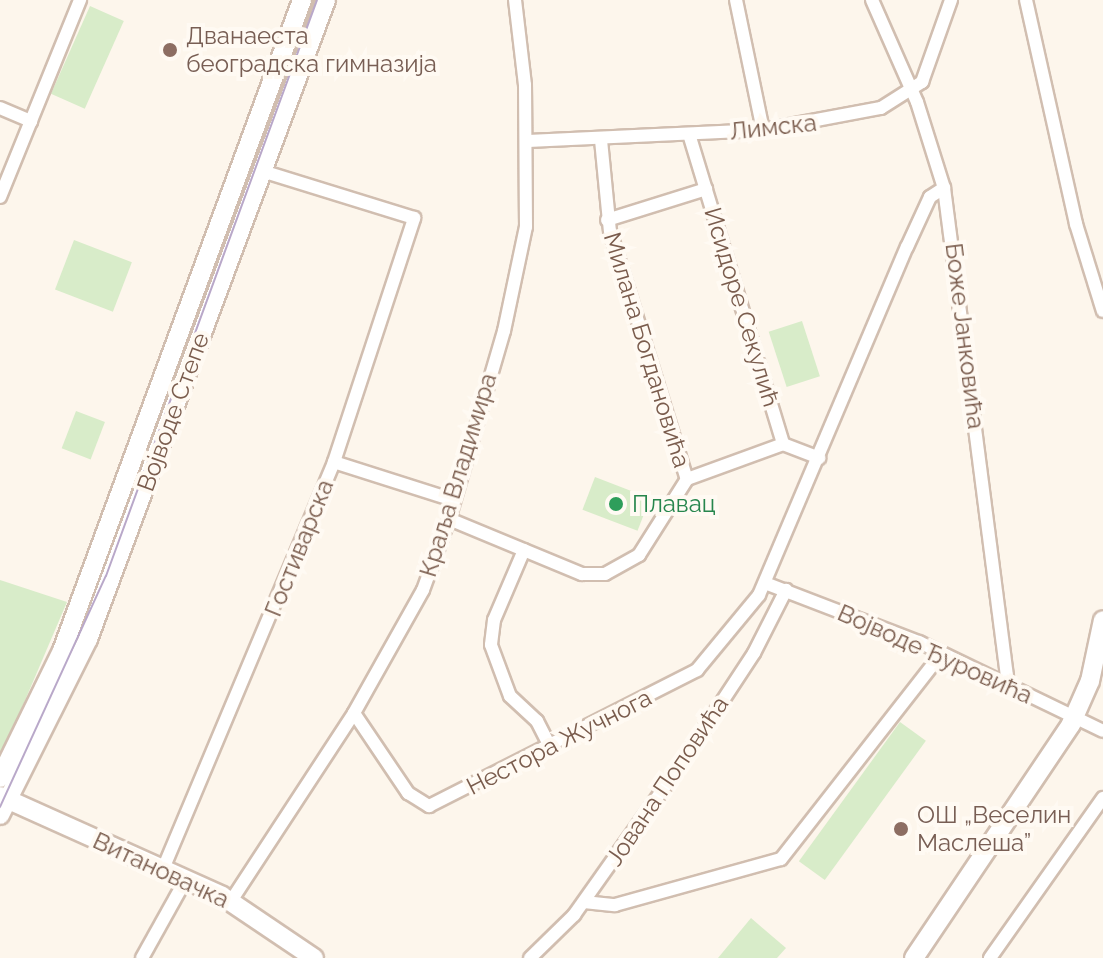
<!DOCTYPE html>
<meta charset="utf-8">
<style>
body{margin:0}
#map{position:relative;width:1103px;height:958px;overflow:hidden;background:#fdf6ec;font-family:Raleway,sans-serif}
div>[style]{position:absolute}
.green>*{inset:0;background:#d8ecc9;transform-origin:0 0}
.roads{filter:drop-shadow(2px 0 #d1beb0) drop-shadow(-2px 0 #d1beb0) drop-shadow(0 2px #d1beb0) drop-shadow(0 -2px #d1beb0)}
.street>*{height:12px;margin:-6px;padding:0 6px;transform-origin:6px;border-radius:6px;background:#fff}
.secondary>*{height:18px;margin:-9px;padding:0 9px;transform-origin:9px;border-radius:9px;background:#fff}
.tram>*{height:2px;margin:-1px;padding:0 1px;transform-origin:1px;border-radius:1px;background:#b9a8c9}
.dots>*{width:22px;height:22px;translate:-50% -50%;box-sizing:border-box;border:4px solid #fffaf3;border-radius:50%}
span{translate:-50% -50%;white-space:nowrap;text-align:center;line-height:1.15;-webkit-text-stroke:8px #fffaf3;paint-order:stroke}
.education-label{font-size:24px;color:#785e54}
.left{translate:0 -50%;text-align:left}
.street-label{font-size:24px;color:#7a5c4d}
.leisure-label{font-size:24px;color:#27864d}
</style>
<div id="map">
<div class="green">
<div style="left:90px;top:6px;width:37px;height:96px;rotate:24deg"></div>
<div style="left:74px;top:240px;width:62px;height:53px;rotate:21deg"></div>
<div style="left:802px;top:321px;width:58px;height:35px;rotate:72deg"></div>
<div style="left:76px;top:411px;width:31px;height:40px;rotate:21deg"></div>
<div style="left:595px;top:477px;width:59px;height:35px;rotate:21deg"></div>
<div style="clip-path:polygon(0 580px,67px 602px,0 759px)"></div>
<div style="left:900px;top:722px;width:32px;height:172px;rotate:36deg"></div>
<div style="clip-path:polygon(751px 918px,786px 948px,777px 958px,718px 958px)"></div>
</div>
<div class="roads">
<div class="street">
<div style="left:736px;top:0;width:133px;rotate:78.3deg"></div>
<div style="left:872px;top:0;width:111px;rotate:66.2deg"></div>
<div style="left:917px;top:102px;width:90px;rotate:72.6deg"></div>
<div style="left:944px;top:188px;width:500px;rotate:82.65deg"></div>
<div style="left:1026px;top:0;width:230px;rotate:77.4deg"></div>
<div style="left:1076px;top:224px;width:91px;rotate:72.8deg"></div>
<div style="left:0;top:108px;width:34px;rotate:23deg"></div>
<div style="left:689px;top:134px;width:324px;rotate:73.1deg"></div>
<div style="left:601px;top:140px;width:91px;rotate:84.4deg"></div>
<div style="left:610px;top:231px;width:260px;rotate:72.8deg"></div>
<div style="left:528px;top:141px;width:235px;rotate:-2.7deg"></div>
<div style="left:763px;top:130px;width:120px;rotate:-10.6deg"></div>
<div style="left:881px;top:108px;width:49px;rotate:-32.4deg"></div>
<div style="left:922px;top:82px;width:87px;rotate:-70.5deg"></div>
<div style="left:0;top:197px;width:213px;rotate:-67.9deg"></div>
<div style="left:607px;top:220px;width:104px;rotate:-17.4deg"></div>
<div style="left:783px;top:444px;width:39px;rotate:21deg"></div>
<div style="left:334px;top:462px;width:125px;rotate:17.7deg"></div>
<div style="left:449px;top:519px;width:144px;rotate:22.5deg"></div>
<div style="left:582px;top:574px;width:23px"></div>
<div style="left:605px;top:574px;width:39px;rotate:-29deg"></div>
<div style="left:639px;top:555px;width:90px;rotate:-57.7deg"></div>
<div style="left:687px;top:479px;width:102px;rotate:-20deg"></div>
<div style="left:524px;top:550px;width:76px;rotate:113.2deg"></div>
<div style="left:494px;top:620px;width:25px;rotate:97deg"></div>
<div style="left:491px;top:645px;width:54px;rotate:69.6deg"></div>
<div style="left:510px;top:696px;width:37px;rotate:43deg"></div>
<div style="left:537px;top:721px;width:29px;rotate:63deg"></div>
<div style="left:765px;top:583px;width:165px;rotate:21deg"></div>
<div style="left:919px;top:642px;width:204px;rotate:25.8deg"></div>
<div style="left:354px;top:713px;width:97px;rotate:56deg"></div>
<div style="left:408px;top:793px;width:25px;rotate:32deg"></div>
<div style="left:429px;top:806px;width:301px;rotate:-26.9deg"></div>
<div style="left:697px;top:670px;width:97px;rotate:-50.4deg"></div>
<div style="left:759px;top:595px;width:378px;rotate:-67deg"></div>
<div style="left:907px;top:247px;width:55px;rotate:-65.3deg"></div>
<div style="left:930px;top:197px;width:17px;rotate:-33deg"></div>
<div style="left:163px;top:869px;width:441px;rotate:-67.2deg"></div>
<div style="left:334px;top:462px;width:257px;rotate:-71.8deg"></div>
<div style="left:414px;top:218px;width:159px;rotate:-162.8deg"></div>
<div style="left:231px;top:901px;width:225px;rotate:-56.8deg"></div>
<div style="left:354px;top:713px;width:141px;rotate:-60.7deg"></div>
<div style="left:423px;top:590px;width:76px;rotate:-69.9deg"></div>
<div style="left:449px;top:519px;width:196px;rotate:-73.7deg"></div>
<div style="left:504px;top:331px;width:106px;rotate:-78.1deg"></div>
<div style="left:526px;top:227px;width:142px;rotate:-90.4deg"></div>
<div style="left:525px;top:85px;width:86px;rotate:-96.7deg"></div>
<div style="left:584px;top:902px;width:31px;rotate:6deg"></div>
<div style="left:615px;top:905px;width:172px;rotate:-15.5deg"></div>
<div style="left:781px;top:859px;width:261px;rotate:-52deg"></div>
<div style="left:142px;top:958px;width:90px;rotate:-60.9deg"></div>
<div style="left:530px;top:958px;width:62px;rotate:-44.3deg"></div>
<div style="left:574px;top:915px;width:192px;rotate:-54.7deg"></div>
<div style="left:685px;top:758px;width:126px;rotate:-56.7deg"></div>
<div style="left:754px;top:653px;width:71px;rotate:-63.1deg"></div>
<div style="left:990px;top:958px;width:196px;rotate:-54.8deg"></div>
</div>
<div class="secondary">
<div style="left:0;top:778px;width:141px;rotate:-64deg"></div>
<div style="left:62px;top:651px;width:694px;rotate:-69.76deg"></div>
<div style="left:0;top:796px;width:243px;rotate:24.2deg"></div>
<div style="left:222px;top:896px;width:111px;rotate:34deg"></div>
<div style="left:0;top:815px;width:197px;rotate:-63.4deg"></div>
<div style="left:88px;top:639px;width:682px;rotate:-69.57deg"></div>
<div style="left:914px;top:958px;width:282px;rotate:-56.1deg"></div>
<div style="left:1071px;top:724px;width:47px;rotate:-66.2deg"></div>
<div style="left:1090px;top:681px;width:62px;rotate:-78deg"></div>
</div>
</div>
<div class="tram">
<div style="left:0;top:807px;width:254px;rotate:-65.4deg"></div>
<div style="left:106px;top:576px;width:613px;rotate:-69.88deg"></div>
</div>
<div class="dots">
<div style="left:170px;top:50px;background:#8d6e63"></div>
<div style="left:616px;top:504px;background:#2e9e5b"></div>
<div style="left:901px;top:829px;background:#8d6e63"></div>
</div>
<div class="education-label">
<span class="left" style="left:186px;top:50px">Дванаеста<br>београдска гимназија</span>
<span class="left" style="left:917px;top:829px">ОШ „Веселин<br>Маслеша”</span>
</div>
<div class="street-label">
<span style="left:773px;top:127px;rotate:-6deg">Лимска</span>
<span style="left:742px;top:307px;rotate:73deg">Исидоре Секулић</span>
<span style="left:965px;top:336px;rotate:83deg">Боже Јанковића</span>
<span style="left:647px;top:350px;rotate:73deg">Милана Богдановића</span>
<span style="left:173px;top:412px;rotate:-70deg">Војводе Степе</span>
<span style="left:458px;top:475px;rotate:-73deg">Краља Владимира</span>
<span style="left:299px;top:548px;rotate:-68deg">Гостиварска</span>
<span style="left:935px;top:654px;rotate:24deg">Војводе Ђуровића</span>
<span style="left:559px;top:742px;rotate:-27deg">Нестора Жучнога</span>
<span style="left:667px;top:781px;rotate:-56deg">Јована Поповића</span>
<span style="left:161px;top:870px;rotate:25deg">Витановачка</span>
</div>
<div class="leisure-label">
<span class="left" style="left:632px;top:504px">Плавац</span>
</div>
</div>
